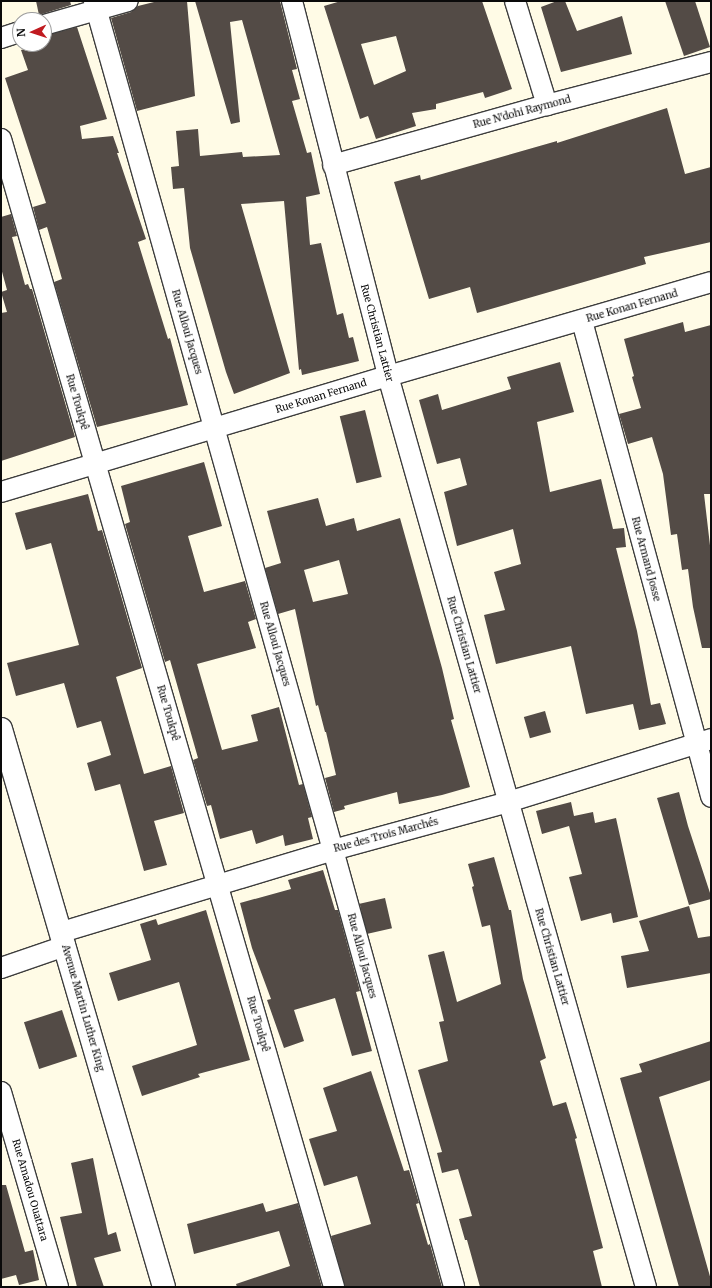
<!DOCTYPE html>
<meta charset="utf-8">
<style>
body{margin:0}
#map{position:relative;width:712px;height:1288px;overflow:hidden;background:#fffbe6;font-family:Merriweather,serif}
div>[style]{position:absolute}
.building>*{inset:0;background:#534b46;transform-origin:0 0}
.roads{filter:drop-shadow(1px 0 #3d3d3d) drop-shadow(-1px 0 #3d3d3d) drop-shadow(0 1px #3d3d3d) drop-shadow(0 -1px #3d3d3d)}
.minor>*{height:20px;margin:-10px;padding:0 10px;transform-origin:10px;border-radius:10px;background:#fff}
.tertiary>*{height:22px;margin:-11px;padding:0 11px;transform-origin:11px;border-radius:11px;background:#fff}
span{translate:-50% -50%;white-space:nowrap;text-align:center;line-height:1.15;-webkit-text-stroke:4px #fff;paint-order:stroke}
.street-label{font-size:10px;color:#0a0a0a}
.frame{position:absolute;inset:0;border:2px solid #0a0a0a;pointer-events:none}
.north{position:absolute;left:12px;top:12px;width:40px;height:40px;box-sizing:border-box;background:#fff;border:1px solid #9d9d9d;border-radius:50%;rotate:267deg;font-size:11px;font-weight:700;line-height:16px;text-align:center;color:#0a0a0a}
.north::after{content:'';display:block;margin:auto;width:14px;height:18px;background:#c01b20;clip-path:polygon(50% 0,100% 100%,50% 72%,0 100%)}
</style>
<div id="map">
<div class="building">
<div style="clip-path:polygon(36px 1px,70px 1px,71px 5px,39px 15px)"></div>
<div style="clip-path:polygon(158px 1px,187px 1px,195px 96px,137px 111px,111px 18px,131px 12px,138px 6px)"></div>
<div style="clip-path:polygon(195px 1px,280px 1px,297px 69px,292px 70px,300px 99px,292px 101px,307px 153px,311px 152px,320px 194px,306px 197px,310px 245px,321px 243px,337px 315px,343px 313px,349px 338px,353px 337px,359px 361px,302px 375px,301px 369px,299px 370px,284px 201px,241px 204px,290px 373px,234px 394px,226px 372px,190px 248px,184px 188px,173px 189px,171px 167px,179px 166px,176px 131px,198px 129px,200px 156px,242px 152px,243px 157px,280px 155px,242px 20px,230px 22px,240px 122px,231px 124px)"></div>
<div style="clip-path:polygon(evenodd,341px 1px,482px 1px,512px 89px,485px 98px,483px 92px,436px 104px,436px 109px,412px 113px,416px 126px,376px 139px,368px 116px,360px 119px,324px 6px,341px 1px,396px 36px,406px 71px,374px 85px,361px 44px,396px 36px)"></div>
<div style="clip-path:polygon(557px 1px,565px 1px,577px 31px,622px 16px,632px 54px,561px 72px,541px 7px)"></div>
<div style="clip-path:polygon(665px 1px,695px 1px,710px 47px,684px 56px)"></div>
<div style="clip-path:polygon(77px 27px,107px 119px,80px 126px,82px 139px,113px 136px,119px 153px,117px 153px,146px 239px,138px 242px,168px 339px,170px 338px,188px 405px,97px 427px,54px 282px,62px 279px,47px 227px,39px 230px,33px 207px,46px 203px,5px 78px,28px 70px,21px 50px,44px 44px,46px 42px,44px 36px)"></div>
<div style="clip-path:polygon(667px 108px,685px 174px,711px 167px,711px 242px,644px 257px,646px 264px,477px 313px,470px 287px,429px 299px,394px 182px,420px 175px,421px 180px,557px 141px,557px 143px)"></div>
<div style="clip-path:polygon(11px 214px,17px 236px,12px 237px,25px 285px,28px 284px,30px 289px,32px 289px,75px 437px,1px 461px,1px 313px,7px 312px,1px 292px,7px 290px,1px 268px,1px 217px)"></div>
<div style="clip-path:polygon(683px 322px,685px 332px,711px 325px,711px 494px,704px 494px,711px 554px,711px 648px,702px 648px,693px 607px,688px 569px,682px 570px,677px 534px,671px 535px,663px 474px,652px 437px,628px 444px,619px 414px,641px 408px,632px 377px,634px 376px,624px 339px)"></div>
<div style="clip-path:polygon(560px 362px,574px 412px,537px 422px,550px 492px,601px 479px,613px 529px,624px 528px,626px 547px,616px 548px,637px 631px,651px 705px,660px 703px,666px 724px,639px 730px,633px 704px,586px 714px,571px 646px,496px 664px,484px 615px,505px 610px,494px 572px,521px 564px,513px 529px,457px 546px,444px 492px,467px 485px,460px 458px,437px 464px,419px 400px,438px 394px,442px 410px,511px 389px,507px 377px)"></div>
<div style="left:365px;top:410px;width:69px;height:26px;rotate:76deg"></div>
<div style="clip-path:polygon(204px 462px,222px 526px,188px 536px,204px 592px,245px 581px,256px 619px,248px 622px,256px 648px,197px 664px,222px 750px,258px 741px,251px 715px,279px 707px,299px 785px,303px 784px,312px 817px,308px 818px,313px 839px,285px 846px,283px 835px,256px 844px,252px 830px,220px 839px,211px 805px,207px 806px,193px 760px,198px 758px,170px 660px,165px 662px,125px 524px,130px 522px,121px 486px)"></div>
<div style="clip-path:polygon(88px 494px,98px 531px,102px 530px,142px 668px,116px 677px,144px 774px,171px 766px,184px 813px,154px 821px,167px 865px,144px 871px,120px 784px,95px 791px,87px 763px,111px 755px,101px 721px,77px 728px,64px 683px,16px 696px,7px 663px,79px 645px,51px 543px,26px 550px,15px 513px)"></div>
<div style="clip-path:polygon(evenodd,318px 498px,326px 526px,354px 518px,357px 531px,400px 518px,442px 668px,454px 719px,451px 720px,470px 787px,442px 795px,399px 804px,397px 792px,344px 806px,345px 809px,334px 812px,325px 778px,336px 775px,326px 732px,325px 732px,318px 705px,316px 706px,295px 609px,278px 614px,265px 568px,281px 563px,267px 511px,318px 498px,339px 560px,348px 594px,313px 602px,304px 570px,339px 560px)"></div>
<div style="left:545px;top:711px;width:22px;height:22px;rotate:74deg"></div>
<div style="clip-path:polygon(679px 792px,688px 826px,711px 896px,711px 899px,689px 905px,657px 798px)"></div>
<div style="clip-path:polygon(571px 802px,574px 816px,593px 812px,595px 823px,616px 818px,638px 917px,613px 923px,611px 913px,581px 921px,569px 877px,582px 874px,569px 826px,542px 834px,536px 811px)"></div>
<div style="clip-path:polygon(494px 857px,509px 910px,511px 910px,523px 979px,546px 1058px,540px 1061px,553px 1106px,566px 1102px,577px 1138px,575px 1139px,603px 1248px,593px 1251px,602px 1287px,480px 1287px,467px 1240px,465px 1240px,459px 1219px,472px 1216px,458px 1169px,442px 1173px,437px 1153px,442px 1152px,418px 1070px,448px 1061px,439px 1022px,444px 1021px,428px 955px,444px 951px,457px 1002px,501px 984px,490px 925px,482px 927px,472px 887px,474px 886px,468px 864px)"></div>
<div style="clip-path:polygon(323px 870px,335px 910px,338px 910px,360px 991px,356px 992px,372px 1051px,352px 1056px,335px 998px,294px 1010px,304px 1041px,284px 1048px,267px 1000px,271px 999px,252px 948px,240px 903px,291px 889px,288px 880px)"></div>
<div style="left:385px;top:898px;width:31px;height:26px;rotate:77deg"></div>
<div style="clip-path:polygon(689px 906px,698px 938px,711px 936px,711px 973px,627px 988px,621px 956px,649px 951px,639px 921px)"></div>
<div style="clip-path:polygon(206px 910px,250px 1060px,198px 1074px,200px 1077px,142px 1096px,132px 1066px,197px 1045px,179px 982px,118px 1001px,109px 973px,151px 960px,140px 924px,156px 919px,158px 925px)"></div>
<div style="left:62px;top:1010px;width:49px;height:40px;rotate:72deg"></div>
<div style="clip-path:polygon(711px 1041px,711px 1080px,659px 1097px,711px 1280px,711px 1287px,679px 1287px,620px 1078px,642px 1072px,639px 1064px)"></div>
<div style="clip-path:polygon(371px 1071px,404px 1171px,409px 1170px,419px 1203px,416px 1204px,428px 1245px,430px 1244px,442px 1287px,345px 1287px,331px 1236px,371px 1224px,357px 1176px,324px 1186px,309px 1139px,337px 1131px,323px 1088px)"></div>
<div style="clip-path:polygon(93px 1158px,108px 1235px,116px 1232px,121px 1251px,94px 1258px,104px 1287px,77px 1287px,60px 1217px,82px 1213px,71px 1163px)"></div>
<div style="clip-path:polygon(1px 1185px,6px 1185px,25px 1252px,33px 1250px,39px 1280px,19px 1285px,16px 1275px,1px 1279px)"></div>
<div style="clip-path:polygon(263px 1203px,266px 1212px,298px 1203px,322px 1287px,237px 1287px,236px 1284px,290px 1266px,279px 1231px,194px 1254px,187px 1224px)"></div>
</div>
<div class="roads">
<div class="minor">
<div style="left:94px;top:1px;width:882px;rotate:74.28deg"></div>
<div style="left:333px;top:850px;width:453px;rotate:74.5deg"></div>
<div style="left:292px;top:1px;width:387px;rotate:75.6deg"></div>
<div style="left:388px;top:376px;width:947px;rotate:74.19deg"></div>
<div style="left:515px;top:1px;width:109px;rotate:72.9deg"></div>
<div style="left:44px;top:25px;width:87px;rotate:-15.9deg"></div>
<div style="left:1px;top:38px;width:20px;rotate:-18deg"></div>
<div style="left:1px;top:139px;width:1195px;rotate:73.82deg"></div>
<div style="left:333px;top:165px;width:222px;rotate:-15.7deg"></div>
<div style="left:547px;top:105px;width:170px;rotate:-14.7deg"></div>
<div style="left:582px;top:321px;width:493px;rotate:74.8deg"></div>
<div style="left:1px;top:492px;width:404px;rotate:-16.7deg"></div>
<div style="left:388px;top:376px;width:336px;rotate:-16.2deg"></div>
<div style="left:62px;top:932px;width:283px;rotate:-16.8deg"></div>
<div style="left:333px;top:850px;width:181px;rotate:-15.3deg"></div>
<div style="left:508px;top:802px;width:213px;rotate:-17.2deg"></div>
<div style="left:1px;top:968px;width:68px;rotate:-19deg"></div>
<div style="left:1px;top:1092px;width:203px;rotate:73.7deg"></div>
</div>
<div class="tertiary">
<div style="left:1px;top:729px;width:581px;rotate:73.72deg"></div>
</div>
</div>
<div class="street-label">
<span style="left:522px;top:112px;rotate:-15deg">Rue N'dohi Raymond</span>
<span style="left:632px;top:306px;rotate:-16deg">Rue Konan Fernand</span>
<span style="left:187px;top:332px;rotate:74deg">Rue Alloui Jacques</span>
<span style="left:377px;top:333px;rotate:75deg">Rue Christian Lattier</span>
<span style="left:321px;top:396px;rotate:-17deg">Rue Konan Fernand</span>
<span style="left:77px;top:402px;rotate:74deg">Rue Toukpê</span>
<span style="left:646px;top:559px;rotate:75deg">Rue Armand Josse</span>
<span style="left:275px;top:644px;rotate:74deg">Rue Alloui Jacques</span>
<span style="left:464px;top:645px;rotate:74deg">Rue Christian Lattier</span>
<span style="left:168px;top:713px;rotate:74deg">Rue Toukpê</span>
<span style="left:386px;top:835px;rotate:-15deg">Rue des Trois Marchés</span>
<span style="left:362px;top:956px;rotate:75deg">Rue Alloui Jacques</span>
<span style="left:552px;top:957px;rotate:74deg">Rue Christian Lattier</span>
<span style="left:83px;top:1008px;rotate:74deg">Avenue Martin Luther King</span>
<span style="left:258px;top:1024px;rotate:74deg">Rue Toukpê</span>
<span style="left:30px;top:1190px;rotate:74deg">Rue Amadou Ouattara</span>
</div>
<div class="frame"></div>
<div class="north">N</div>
</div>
